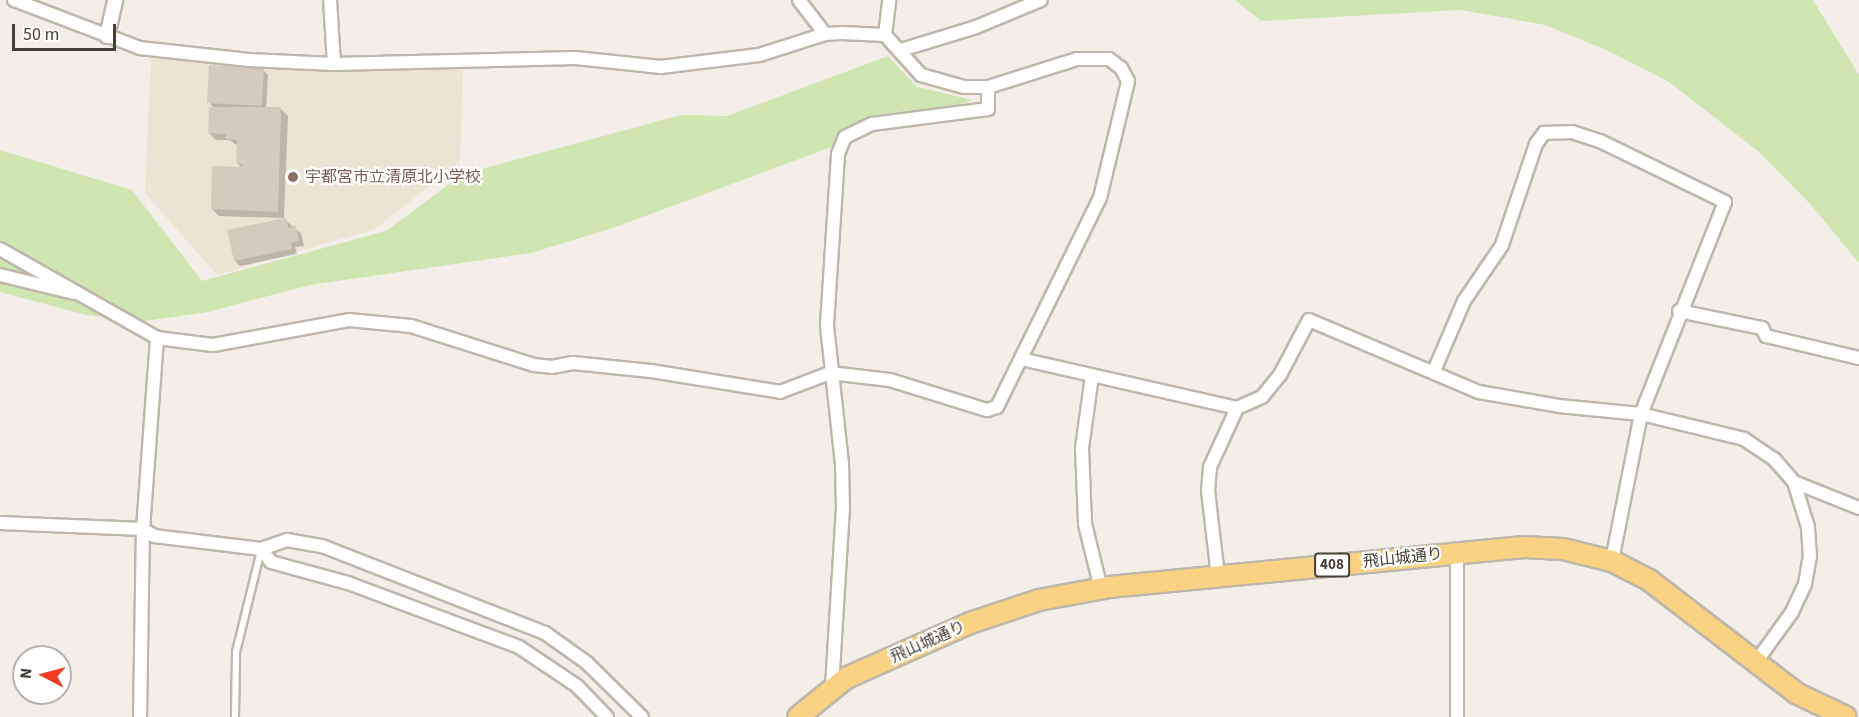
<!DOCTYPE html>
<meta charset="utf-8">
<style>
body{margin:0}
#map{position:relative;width:1859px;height:717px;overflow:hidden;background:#f3efe8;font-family:"Source Sans 3","Noto Sans JP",sans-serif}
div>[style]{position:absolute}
.education>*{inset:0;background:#ece4d2}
.green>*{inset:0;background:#d0e6b2}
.shadow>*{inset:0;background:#0003}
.building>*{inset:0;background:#d4cbbd;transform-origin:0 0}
.roads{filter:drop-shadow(2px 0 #beb7ab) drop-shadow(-2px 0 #beb7ab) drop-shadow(0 2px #beb7ab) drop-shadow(0 -2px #beb7ab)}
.service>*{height:6px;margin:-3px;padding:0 3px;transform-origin:3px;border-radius:3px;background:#fff}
.minor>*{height:12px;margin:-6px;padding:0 6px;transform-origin:6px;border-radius:6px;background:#fff}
.tertiary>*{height:14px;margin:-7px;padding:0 7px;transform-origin:7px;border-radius:7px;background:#fff}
.trunk>*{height:20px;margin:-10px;padding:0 10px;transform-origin:10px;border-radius:10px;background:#f9d283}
.dots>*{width:16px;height:16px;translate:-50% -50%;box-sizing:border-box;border:3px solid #fff;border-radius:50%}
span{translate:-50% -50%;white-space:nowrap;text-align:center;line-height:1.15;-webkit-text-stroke:4.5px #fff;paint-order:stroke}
.shield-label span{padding:2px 4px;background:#fff;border:2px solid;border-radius:4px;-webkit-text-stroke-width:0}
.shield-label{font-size:15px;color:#464037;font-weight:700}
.education-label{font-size:16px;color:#785e54}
.left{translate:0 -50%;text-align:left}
.street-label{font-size:16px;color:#464037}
.north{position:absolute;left:12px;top:645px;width:60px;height:60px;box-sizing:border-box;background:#fff;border:2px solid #b5b3af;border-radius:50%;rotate:276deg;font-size:16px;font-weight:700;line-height:24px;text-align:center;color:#464037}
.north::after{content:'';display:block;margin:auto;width:21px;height:27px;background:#f23a20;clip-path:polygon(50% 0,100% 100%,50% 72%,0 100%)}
.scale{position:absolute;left:12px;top:24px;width:104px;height:27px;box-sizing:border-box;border:3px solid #464037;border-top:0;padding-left:8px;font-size:18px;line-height:21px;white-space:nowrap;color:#464037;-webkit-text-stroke:4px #fff;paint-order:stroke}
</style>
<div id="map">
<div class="education">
<div style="clip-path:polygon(151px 58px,335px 70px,463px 68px,460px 161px,375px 229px,217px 275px,145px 193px)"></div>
</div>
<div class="green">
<div style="clip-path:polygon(1235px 0,1813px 0,1859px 75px,1859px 263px,1812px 206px,1759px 152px,1669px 82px,1611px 52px,1545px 25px,1461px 10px,1261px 21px)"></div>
<div style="clip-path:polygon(888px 56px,917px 87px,973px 100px,861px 136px,613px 228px,531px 253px,310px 285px,208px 312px,145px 321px,86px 315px,0 292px,0 150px,132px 190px,202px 281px,386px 231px,463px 174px,681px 115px,727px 116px)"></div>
</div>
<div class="shadow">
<div style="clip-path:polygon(263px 70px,268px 75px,266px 109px,281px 109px,288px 116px,284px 218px,219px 216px,212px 209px,243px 169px,237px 163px,238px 146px,229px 140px,216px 140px,209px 133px,215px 109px,209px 102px)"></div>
<div style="clip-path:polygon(285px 220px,301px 233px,304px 246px,295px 247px,297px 254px,240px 266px,235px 261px)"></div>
</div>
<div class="building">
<div style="left:209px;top:65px;width:55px;height:38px;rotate:3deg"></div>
<div style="clip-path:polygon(209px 107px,281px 107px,278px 212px,211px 209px,212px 166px,242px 167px,242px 164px,236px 163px,237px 140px,226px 139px,226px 134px,208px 133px)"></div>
<div style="clip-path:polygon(286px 218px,288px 228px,296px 226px,299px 241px,291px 242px,292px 249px,234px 261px,227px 230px)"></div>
</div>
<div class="roads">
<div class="service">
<div style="left:235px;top:717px;width:65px;rotate:-89.1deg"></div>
<div style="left:236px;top:652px;width:105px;rotate:-76.2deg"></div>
</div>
<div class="minor">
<div style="left:330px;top:0;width:64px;rotate:86.4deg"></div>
<div style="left:799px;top:0;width:43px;rotate:52.6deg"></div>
<div style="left:885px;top:35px;width:35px;rotate:-83deg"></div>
<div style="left:901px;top:50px;width:78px;rotate:-17deg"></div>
<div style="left:976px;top:27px;width:70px;rotate:-22.6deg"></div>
<div style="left:0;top:249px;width:180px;rotate:29.5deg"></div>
<div style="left:157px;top:338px;width:56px;rotate:7.1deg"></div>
<div style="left:213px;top:345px;width:138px;rotate:-10.4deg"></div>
<div style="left:349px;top:320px;width:62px;rotate:5.5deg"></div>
<div style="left:411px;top:326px;width:129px;rotate:17.6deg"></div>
<div style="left:534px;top:365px;width:18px;rotate:6deg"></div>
<div style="left:552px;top:367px;width:21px;rotate:-11deg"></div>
<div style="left:573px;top:363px;width:78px;rotate:5.9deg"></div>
<div style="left:651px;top:371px;width:131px;rotate:9.2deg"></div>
<div style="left:780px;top:392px;width:53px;rotate:-20.8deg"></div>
<div style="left:830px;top:373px;width:60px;rotate:6.7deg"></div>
<div style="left:890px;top:380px;width:102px;rotate:17.2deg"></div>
<div style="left:987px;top:410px;width:10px;rotate:-17deg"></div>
<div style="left:997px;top:407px;width:233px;rotate:-63.8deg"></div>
<div style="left:1100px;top:198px;width:120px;rotate:-76.5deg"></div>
<div style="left:1128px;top:81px;width:15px;rotate:-118deg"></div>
<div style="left:1121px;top:68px;width:15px;rotate:-143deg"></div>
<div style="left:1109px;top:59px;width:32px;rotate:180deg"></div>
<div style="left:1077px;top:59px;width:93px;rotate:162.5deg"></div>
<div style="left:988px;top:87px;width:24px;rotate:180deg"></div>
<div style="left:964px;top:87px;width:45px;rotate:-164.4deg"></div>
<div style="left:921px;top:75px;width:54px;rotate:-132deg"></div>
<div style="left:885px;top:35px;width:44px;rotate:-177.4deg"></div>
<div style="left:841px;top:33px;width:16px;rotate:176deg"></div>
<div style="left:825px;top:34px;width:69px;rotate:162.3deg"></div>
<div style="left:759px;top:55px;width:99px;rotate:173deg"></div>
<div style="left:661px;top:67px;width:86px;rotate:-174deg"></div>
<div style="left:575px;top:58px;width:241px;rotate:178.6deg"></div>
<div style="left:334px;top:64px;width:85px;rotate:-177.3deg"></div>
<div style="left:249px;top:60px;width:110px;rotate:-173.7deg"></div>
<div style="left:140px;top:48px;width:135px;rotate:-159.1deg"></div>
<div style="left:0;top:275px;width:76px;rotate:13.7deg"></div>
<div style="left:1679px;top:311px;width:85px;rotate:11.6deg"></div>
<div style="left:1762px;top:328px;width:9px;rotate:63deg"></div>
<div style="left:1766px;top:336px;width:96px;rotate:13.3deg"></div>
<div style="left:1021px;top:359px;width:221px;rotate:12.8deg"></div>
<div style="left:1237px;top:408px;width:27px;rotate:-24deg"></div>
<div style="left:1262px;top:397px;width:28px;rotate:-51deg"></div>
<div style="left:1280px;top:375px;width:62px;rotate:-62.2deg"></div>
<div style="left:1309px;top:320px;width:185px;rotate:23deg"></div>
<div style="left:1479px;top:392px;width:81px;rotate:9.9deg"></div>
<div style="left:1559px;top:406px;width:82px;rotate:5.6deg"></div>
<div style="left:1641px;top:414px;width:106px;rotate:13.6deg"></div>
<div style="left:1744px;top:439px;width:36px;rotate:34deg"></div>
<div style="left:1774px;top:459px;width:30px;rotate:49deg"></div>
<div style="left:1794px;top:482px;width:70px;rotate:21.8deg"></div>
<div style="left:1434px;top:371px;width:76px;rotate:-66.8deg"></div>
<div style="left:1464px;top:301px;width:68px;rotate:-55.8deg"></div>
<div style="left:1502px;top:245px;width:107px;rotate:-71.4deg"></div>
<div style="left:1536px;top:144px;width:14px;rotate:-54deg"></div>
<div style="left:1544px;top:133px;width:28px;rotate:-2deg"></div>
<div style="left:1572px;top:132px;width:29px;rotate:18deg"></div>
<div style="left:1600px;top:141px;width:139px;rotate:26deg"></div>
<div style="left:1725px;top:202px;width:228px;rotate:111.6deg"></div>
<div style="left:1641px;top:414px;width:150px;rotate:101.2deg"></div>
<div style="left:1092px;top:376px;width:73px;rotate:97.9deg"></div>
<div style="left:1082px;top:448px;width:76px;rotate:87.7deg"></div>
<div style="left:1085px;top:524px;width:67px;rotate:76.2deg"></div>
<div style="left:0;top:523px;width:143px;rotate:2.4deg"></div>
<div style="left:143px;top:529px;width:13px;rotate:32deg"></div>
<div style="left:154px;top:536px;width:108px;rotate:6.9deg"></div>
<div style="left:261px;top:549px;width:28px;rotate:-19deg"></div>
<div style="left:287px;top:540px;width:36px;rotate:10deg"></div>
<div style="left:322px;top:546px;width:239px;rotate:21.3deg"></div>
<div style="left:545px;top:633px;width:52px;rotate:35.5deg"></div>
<div style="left:587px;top:663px;width:77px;rotate:44.5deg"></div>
<div style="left:261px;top:549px;width:16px;rotate:52deg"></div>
<div style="left:271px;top:562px;width:80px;rotate:15.3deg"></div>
<div style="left:348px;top:583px;width:183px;rotate:20.5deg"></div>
<div style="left:519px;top:647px;width:70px;rotate:33.9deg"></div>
<div style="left:577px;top:686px;width:43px;rotate:45.9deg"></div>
<div style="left:1218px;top:576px;width:86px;rotate:-96.7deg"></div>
<div style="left:1208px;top:491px;width:24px;rotate:-85deg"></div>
<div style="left:1210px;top:467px;width:65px;rotate:-65.4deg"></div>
<div style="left:1756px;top:662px;width:62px;rotate:-54.2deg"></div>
<div style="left:1792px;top:612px;width:31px;rotate:-65deg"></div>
<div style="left:1805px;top:584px;width:27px;rotate:-80deg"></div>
<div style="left:1810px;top:557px;width:30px;rotate:-94deg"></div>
<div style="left:1808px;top:527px;width:47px;rotate:-107.3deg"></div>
<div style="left:832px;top:687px;width:179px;rotate:-86.5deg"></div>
<div style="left:843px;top:508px;width:44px;rotate:-91.3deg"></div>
<div style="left:842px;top:464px;width:140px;rotate:-96.2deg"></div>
<div style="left:827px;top:325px;width:171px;rotate:-86.3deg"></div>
<div style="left:838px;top:154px;width:18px;rotate:-68deg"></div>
<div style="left:845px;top:137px;width:30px;rotate:-26deg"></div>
<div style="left:872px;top:124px;width:117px;rotate:-7.4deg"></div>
<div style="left:988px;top:109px;width:22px;rotate:-90deg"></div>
<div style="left:140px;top:717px;width:188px;rotate:-89.1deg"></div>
<div style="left:143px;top:529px;width:192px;rotate:-85.8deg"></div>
<div style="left:1457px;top:717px;width:164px;rotate:-90deg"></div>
</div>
<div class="tertiary">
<div style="left:107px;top:36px;width:37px;rotate:-77deg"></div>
</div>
<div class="trunk">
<div style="left:798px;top:717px;width:62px;rotate:-39.1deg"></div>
<div style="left:846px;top:678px;width:136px;rotate:-23.9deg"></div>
<div style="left:970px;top:623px;width:73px;rotate:-18.4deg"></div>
<div style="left:1039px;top:600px;width:71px;rotate:-10.5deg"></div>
<div style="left:1109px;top:587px;width:417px;rotate:-5.5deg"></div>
<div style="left:1524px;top:547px;width:39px;rotate:3deg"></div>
<div style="left:1563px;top:549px;width:50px;rotate:13.8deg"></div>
<div style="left:1612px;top:561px;width:42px;rotate:27.2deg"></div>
<div style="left:1649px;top:580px;width:185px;rotate:37.5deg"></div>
<div style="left:1796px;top:693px;width:55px;rotate:25.6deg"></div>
</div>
</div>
<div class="dots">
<div style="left:293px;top:177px;background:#8d6e63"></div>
</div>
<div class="shield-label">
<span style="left:1332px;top:565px">408</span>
</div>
<div class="education-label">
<span class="left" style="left:305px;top:177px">宇都宮市立清原北小学校</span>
</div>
<div class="street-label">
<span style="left:1403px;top:558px;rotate:-6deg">飛山城通り</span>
<span style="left:928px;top:642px;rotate:-24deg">飛山城通り</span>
</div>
<div class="north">N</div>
<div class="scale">50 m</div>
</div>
